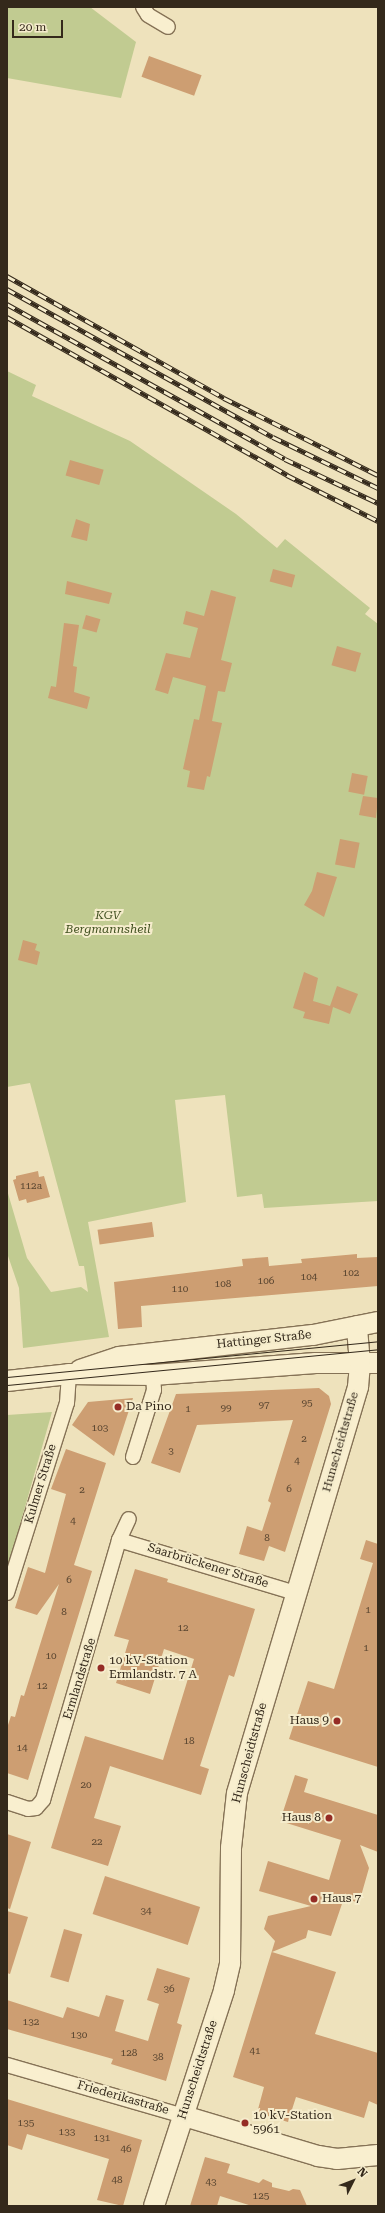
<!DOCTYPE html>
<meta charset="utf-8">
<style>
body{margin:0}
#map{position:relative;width:385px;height:2213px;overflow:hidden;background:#eee2bc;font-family:"Roboto Serif",serif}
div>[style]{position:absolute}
.green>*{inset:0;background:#c1cb91}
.building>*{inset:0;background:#cd9e72;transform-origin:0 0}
.roads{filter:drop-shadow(1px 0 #857256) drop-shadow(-1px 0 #857256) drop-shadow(0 1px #857256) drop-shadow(0 -1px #857256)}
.street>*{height:14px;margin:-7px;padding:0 7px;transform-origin:7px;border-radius:7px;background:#f9efcf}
.secondary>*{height:20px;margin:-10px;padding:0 10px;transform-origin:10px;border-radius:10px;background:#f9efcf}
.tram>*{height:1px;margin:-0.5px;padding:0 0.5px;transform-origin:0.5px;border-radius:0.5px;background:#34291b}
.rail>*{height:4.5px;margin-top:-2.25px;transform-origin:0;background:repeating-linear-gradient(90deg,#f5eccc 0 9px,#34291b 0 18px);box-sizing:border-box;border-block:1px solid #34291b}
.dots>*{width:11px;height:11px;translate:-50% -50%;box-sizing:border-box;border:2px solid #f5eccc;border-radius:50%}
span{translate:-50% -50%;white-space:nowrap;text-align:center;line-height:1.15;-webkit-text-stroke:4px #f5eccc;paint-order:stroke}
.number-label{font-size:10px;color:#5a4631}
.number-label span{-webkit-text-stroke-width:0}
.park-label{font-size:12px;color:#425121;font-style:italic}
.street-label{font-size:12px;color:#34291b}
.poi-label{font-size:12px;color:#34291b}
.left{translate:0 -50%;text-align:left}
.right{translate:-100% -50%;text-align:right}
.frame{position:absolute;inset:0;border:8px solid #34291b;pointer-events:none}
.north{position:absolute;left:333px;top:2161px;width:40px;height:40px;-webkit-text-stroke:3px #f5eccc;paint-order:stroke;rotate:48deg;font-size:11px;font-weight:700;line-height:16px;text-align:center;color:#34291b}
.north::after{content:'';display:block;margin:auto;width:14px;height:18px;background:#34291b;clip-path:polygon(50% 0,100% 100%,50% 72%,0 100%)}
.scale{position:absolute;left:12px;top:20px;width:51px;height:18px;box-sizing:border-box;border:2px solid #34291b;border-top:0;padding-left:5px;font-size:12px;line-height:14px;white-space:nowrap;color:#34291b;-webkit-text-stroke:3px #f5eccc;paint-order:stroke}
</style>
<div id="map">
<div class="green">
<div style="clip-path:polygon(7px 7px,90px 7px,136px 42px,121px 98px,7px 78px)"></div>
<div style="clip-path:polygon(7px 371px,36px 385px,32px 396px,130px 441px,236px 514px,277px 548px,285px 539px,370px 608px,365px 614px,378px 624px,378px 1201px,264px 1208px,262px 1194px,237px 1197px,225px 1095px,175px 1100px,186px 1202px,88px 1222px,109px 1337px,23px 1348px,19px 1288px,7px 1253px,7px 1190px,27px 1258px,51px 1292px,81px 1287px,88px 1292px,84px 1266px,79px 1266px,30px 1083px,7px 1087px)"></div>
<div style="clip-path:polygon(52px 1412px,10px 1560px,7px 1568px,7px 1415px)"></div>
</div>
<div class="building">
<div style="left:149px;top:56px;width:56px;height:22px;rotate:20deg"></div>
<div style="left:70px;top:460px;width:35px;height:16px;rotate:16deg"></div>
<div style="clip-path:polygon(76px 519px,90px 524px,87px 541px,71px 537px)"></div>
<div style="left:273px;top:569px;width:23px;height:13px;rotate:15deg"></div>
<div style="clip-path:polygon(67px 581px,112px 593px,109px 604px,65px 594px)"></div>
<div style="clip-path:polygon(211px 590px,236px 597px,221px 660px,232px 663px,225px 692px,218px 691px,212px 721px,222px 723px,210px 777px,207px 776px,204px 790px,187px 787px,190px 771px,183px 769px,194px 719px,199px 720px,206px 686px,173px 677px,168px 694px,155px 690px,166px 653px,190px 658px,198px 628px,183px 624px,186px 611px,204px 616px)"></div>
<div style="left:86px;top:615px;width:15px;height:14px;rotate:16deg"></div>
<div style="clip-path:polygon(64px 623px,79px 625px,73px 666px,77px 667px,74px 692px,90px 697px,87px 709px,48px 698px,51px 686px,56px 687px)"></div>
<div style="left:337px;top:646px;width:25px;height:20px;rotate:16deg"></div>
<div style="left:352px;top:773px;width:16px;height:19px;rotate:11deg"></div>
<div style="clip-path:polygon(363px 796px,378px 798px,376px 818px,359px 815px)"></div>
<div style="left:340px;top:839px;width:20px;height:26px;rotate:11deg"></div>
<div style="clip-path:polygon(317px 872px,337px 877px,324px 917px,304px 905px,312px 891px)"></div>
<div style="clip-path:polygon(23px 940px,37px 944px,35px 950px,40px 952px,37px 965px,18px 960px)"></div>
<div style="clip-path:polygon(304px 972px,318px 978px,313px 1001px,330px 1006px,337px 986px,358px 994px,350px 1014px,333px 1007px,329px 1024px,303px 1018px,305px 1012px,293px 1008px)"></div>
<div style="clip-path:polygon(38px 1171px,39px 1177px,44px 1176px,50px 1197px,27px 1203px,26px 1199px,19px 1201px,13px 1180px,16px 1179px,16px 1176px)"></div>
<div style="left:152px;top:1222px;width:15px;height:55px;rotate:82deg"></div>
<div style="clip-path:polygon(357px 1254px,357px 1258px,378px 1257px,378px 1286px,141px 1306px,142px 1327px,118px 1329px,114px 1282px,243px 1266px,242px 1259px,268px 1257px,269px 1266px,302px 1263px,301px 1259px)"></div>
<div style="clip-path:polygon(319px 1388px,329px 1396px,331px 1404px,294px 1523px,285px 1552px,269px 1546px,264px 1561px,239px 1554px,247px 1526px,262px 1531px,271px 1503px,268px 1501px,293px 1420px,197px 1425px,180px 1473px,151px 1463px,176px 1394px)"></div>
<div style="clip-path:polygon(133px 1398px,114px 1456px,72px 1425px,88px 1402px)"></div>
<div style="clip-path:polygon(66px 1449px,106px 1463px,74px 1565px,92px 1571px,28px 1780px,7px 1773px,7px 1728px,11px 1716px,15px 1717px,21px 1695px,24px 1696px,59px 1584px,37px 1615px,15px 1608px,28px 1567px,45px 1573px,66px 1494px,51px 1489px)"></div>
<div style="clip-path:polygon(366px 1540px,378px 1544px,378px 1767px,289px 1739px,308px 1681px,334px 1689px,373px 1563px,360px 1559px)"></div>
<div style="clip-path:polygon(135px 1569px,168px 1579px,167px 1582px,255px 1609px,234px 1677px,229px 1675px,200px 1766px,209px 1769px,201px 1795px,110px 1766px,94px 1818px,121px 1826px,108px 1866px,51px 1848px,85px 1736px,163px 1760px,194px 1659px,164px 1649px,150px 1694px,116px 1683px,129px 1640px,114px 1636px)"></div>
<div style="clip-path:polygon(295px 1775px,308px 1779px,304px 1792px,378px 1815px,378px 1852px,360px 1845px,369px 1868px,359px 1903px,344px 1898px,331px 1936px,308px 1930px,306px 1938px,272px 1952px,336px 1972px,315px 2034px,378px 2053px,378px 2105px,369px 2101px,364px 2118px,296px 2097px,288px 2122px,257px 2113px,264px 2087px,233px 2077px,275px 1941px,264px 1929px,268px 1916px,311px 1906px,259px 1891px,268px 1861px,329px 1880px,341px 1840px,280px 1821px)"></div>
<div style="clip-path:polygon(7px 1834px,31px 1842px,10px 1909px,7px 1908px)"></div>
<div style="left:105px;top:1876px;width:100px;height:40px;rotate:18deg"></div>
<div style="clip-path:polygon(7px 1911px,28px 1917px,10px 1974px,7px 1973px)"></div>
<div style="left:64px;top:1929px;width:19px;height:50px;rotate:16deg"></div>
<div style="clip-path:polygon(157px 1968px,190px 1978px,177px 2023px,182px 2025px,166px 2081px,111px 2064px,113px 2059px,7px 2029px,7px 2000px,63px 2018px,67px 2007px,99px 2017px,106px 1995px,124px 2000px,115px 2031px,148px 2041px,159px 2004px,147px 2000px)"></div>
<div style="clip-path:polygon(7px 2099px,142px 2140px,123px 2206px,97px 2200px,109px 2159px,27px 2134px,22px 2150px,7px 2145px)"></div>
<div style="clip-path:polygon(205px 2157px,230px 2164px,227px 2173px,259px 2183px,263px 2179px,272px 2183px,272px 2187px,289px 2191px,293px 2189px,300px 2190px,307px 2206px,252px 2206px,220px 2196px,217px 2206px,190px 2206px)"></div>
</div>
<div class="roads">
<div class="street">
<div style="left:143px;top:7px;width:9px;rotate:58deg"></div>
<div style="left:148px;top:15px;width:23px;rotate:31deg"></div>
<div style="left:133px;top:1457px;width:70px;rotate:-72.6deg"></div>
<div style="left:154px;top:1390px;width:15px;rotate:-94deg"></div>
<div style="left:119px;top:1540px;width:185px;rotate:16.7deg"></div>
<div style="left:7px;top:1593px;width:199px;rotate:-72.5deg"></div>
<div style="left:67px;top:1403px;width:29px;rotate:-86deg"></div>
<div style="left:7px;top:1802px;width:22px;rotate:18deg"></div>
<div style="left:28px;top:1809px;width:8px;rotate:-7deg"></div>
<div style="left:36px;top:1808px;width:11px;rotate:-49deg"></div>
<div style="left:43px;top:1800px;width:271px;rotate:-73.7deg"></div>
<div style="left:119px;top:1540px;width:23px;rotate:-65deg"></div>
<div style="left:7px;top:2065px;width:184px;rotate:16.1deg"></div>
</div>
<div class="secondary">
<div style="left:80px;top:1370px;width:41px;rotate:-18.4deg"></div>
<div style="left:119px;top:1357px;width:195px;rotate:-6.5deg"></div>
<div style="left:313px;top:1335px;width:66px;rotate:-11.3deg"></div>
<div style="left:7px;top:1381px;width:62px;rotate:-6.4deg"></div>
<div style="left:69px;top:1374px;width:84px;rotate:0.7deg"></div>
<div style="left:153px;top:1375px;width:163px;rotate:-4.2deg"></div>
<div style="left:316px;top:1363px;width:62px"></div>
<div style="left:184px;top:2116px;width:140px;rotate:16.6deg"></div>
<div style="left:318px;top:2156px;width:19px;rotate:9deg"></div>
<div style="left:337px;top:2159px;width:41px;rotate:-5.6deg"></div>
<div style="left:154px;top:2206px;width:227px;rotate:-72deg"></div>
<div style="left:224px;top:1990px;width:28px;rotate:-77deg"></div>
<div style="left:230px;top:1963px;width:115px;rotate:-89.5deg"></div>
<div style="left:231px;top:1848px;width:55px;rotate:-83.8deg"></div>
<div style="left:237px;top:1793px;width:424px;rotate:-73.4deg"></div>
<div style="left:358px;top:1387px;width:24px;rotate:-85deg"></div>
<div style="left:360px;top:1363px;width:37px;rotate:-95deg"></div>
</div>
</div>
<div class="tram">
<div style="left:7px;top:1377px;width:373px;rotate:-5.5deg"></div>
<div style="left:7px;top:1385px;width:373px;rotate:-5.5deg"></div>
</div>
<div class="rail">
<div style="left:7px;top:276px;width:249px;rotate:29.3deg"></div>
<div style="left:224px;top:398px;width:172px;rotate:26.6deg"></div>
<div style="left:7px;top:289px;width:304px;rotate:29.1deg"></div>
<div style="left:273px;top:437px;width:117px;rotate:25.9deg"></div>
<div style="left:7px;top:304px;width:318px;rotate:29.1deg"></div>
<div style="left:285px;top:459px;width:103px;rotate:25.3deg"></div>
<div style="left:7px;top:317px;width:322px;rotate:29.4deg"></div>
<div style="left:287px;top:475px;width:102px;rotate:26.8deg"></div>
</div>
<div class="dots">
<div style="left:118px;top:1407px;background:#952c25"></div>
<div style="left:101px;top:1668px;background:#952c25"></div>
<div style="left:337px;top:1721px;background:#952c25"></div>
<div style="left:329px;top:1818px;background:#952c25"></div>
<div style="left:314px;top:1899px;background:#952c25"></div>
<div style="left:245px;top:2123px;background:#952c25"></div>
</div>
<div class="number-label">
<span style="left:31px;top:1186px">112a</span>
<span style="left:351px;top:1273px">102</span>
<span style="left:309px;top:1277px">104</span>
<span style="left:266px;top:1281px">106</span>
<span style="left:223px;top:1284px">108</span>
<span style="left:180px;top:1289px">110</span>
<span style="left:307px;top:1403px">95</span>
<span style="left:264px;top:1405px">97</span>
<span style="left:226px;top:1408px">99</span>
<span style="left:188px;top:1409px">1</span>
<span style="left:100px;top:1428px">103</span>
<span style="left:304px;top:1439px">2</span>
<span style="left:171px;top:1451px">3</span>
<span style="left:297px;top:1461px">4</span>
<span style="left:289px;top:1489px">6</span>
<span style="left:82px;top:1490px">2</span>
<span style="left:73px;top:1521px">4</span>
<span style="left:267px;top:1538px">8</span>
<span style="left:69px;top:1580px">6</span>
<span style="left:368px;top:1610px">1</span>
<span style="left:64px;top:1612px">8</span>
<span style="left:183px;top:1628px">12</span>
<span style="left:366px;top:1648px">1</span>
<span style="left:51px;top:1656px">10</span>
<span style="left:42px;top:1686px">12</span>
<span style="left:189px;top:1741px">18</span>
<span style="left:22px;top:1748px">14</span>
<span style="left:86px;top:1785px">20</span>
<span style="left:97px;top:1842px">22</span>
<span style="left:146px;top:1911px">34</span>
<span style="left:169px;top:1989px">36</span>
<span style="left:31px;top:2022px">132</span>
<span style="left:79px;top:2035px">130</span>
<span style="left:255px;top:2051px">41</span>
<span style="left:129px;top:2053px">128</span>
<span style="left:158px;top:2057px">38</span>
<span style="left:26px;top:2123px">135</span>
<span style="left:67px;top:2132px">133</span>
<span style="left:102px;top:2138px">131</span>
<span style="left:126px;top:2149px">46</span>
<span style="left:117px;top:2180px">48</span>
<span style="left:211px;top:2182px">43</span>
<span style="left:261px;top:2196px">125</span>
</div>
<div class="park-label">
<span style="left:108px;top:923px">KGV<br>Bergmannsheil</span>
</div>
<div class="street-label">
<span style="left:264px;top:1340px;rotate:-6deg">Hattinger Straße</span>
<span style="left:341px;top:1442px;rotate:-74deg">Hunscheidtstraße</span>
<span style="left:41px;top:1484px;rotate:-73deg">Kulmer Straße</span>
<span style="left:208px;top:1566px;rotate:17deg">Saarbrückener Straße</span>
<span style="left:80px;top:1679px;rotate:-73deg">Ermlandstraße</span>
<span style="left:250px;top:1753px;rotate:-75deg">Hunscheidtstraße</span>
<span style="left:198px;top:2070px;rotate:-72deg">Hunscheidtstraße</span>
<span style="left:123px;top:2098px;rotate:16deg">Friederikastraße</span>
</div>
<div class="poi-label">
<span class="left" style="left:126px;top:1407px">Da Pino</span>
<span class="left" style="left:109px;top:1668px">10 kV-Station<br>Ermlandstr. 7 A</span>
<span class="right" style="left:329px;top:1721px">Haus 9</span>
<span class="right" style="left:321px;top:1818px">Haus 8</span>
<span class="left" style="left:322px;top:1899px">Haus 7</span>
<span class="left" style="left:253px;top:2123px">10 kV-Station<br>5961</span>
</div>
<div class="frame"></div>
<div class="north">N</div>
<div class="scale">20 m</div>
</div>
